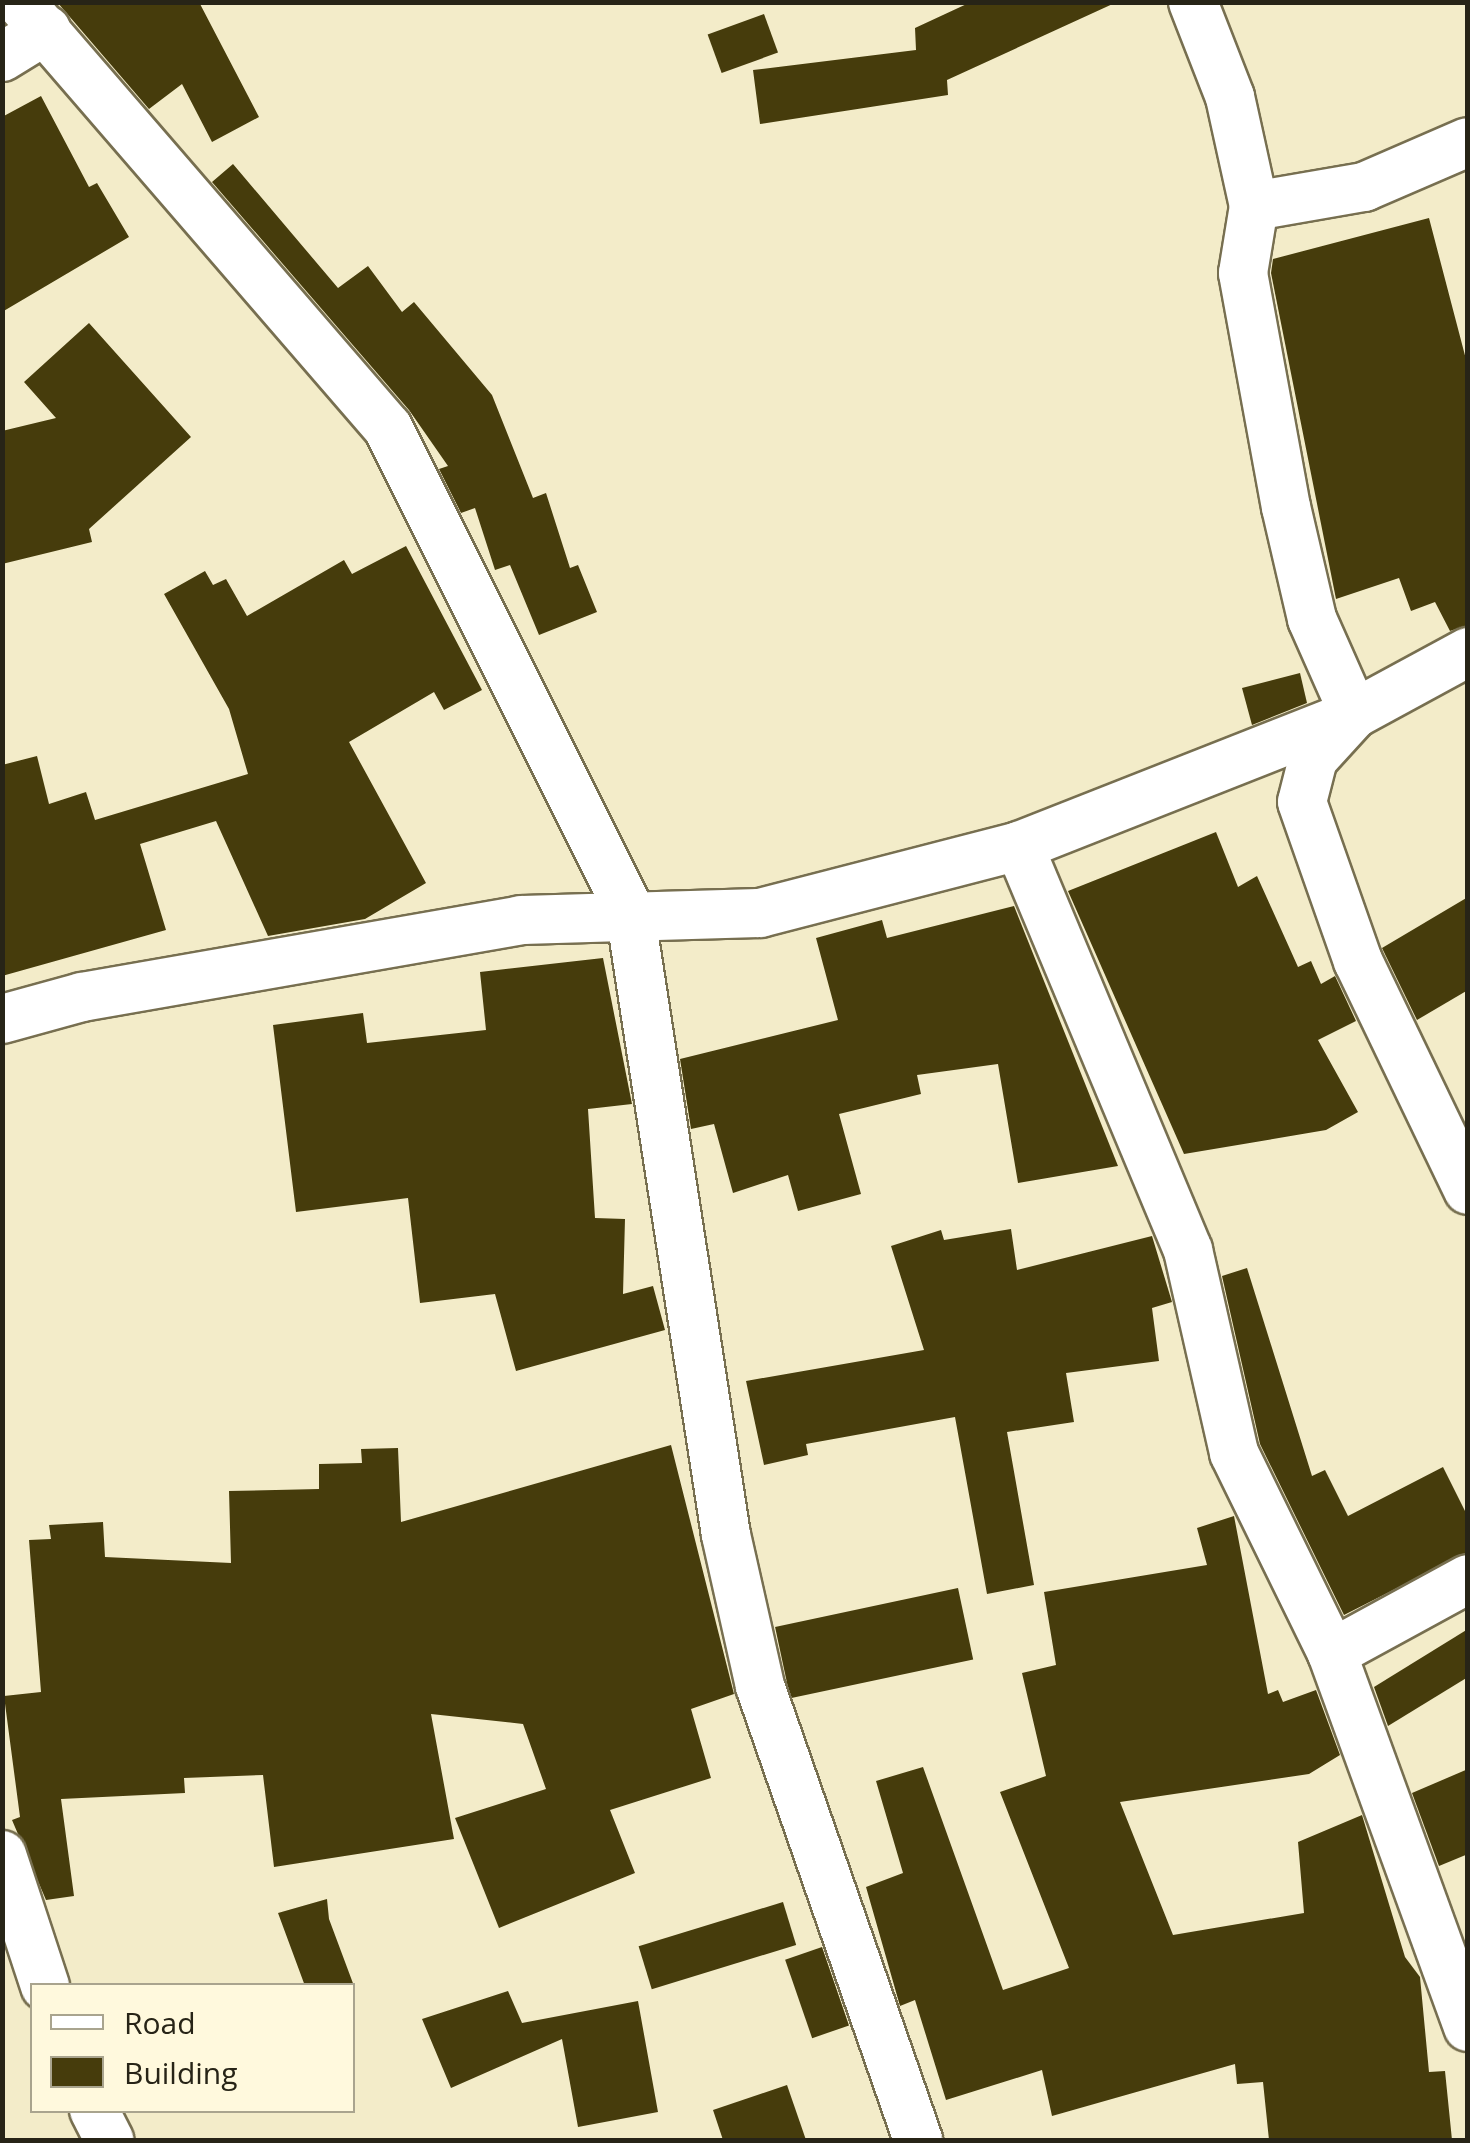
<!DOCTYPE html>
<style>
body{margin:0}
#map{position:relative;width:1470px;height:2143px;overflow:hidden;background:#f3ecc9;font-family:"Open Sans",sans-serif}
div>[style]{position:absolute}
.building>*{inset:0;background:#463c0c;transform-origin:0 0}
.roads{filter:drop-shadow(2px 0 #776f50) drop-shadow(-2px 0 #776f50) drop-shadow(0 2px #776f50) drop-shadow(0 -2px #776f50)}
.minor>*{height:48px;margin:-24px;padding:0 24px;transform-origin:24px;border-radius:24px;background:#fff}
span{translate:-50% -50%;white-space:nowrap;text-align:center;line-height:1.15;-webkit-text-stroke:10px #fff9dd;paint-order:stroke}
.frame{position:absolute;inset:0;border:5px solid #272417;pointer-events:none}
.legend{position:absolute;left:30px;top:1983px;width:325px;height:130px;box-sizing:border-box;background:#fff9dd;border:2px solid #a9a48e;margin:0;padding:12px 18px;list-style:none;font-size:30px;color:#272417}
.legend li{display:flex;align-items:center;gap:20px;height:50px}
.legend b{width:50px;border:2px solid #a9a48e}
</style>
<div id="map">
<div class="building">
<div style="clip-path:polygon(57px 2px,199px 2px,259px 117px,212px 142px,182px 84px,149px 109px)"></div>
<div style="clip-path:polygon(971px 2px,1117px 2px,947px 80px,948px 95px,760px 124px,753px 70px,916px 50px,915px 28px)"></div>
<div style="left:764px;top:14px;width:41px;height:60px;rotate:70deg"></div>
<div style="clip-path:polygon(41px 96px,89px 187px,97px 183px,129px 237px,2px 312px,2px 117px)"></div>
<div style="clip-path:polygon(233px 164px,338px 288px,368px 266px,402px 312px,414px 302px,492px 395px,533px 498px,546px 493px,570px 568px,578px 565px,597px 612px,539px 635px,510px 565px,495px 570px,475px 508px,461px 513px,439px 469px,448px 466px,409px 410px,212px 182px)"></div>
<div style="clip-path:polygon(1429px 218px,1468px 367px,1468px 625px,1450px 631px,1435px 602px,1411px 611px,1399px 578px,1336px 599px,1271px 273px,1273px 259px)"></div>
<div style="clip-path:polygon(89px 323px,191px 437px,89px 529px,92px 542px,2px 564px,2px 431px,56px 418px,24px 382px)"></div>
<div style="clip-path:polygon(406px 546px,482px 690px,444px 710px,434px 692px,349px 742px,426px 883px,365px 919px,268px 936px,216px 821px,140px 844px,166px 930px,2px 976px,2px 765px,37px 756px,49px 804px,86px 792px,95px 820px,248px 774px,229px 709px,164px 594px,205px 571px,213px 585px,226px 579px,247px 616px,344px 560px,352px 574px)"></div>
<div style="clip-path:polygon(1300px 673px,1307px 703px,1252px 725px,1242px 688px)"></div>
<div style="clip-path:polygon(1216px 832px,1238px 887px,1257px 876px,1298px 967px,1311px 961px,1321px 984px,1335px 976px,1356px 1021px,1318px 1040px,1358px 1112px,1326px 1130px,1184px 1154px,1068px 891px)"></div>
<div style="clip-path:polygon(1468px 897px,1468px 990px,1417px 1020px,1382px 948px)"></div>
<div style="clip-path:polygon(1014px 906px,1118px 1166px,1018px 1183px,998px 1064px,917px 1075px,921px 1094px,839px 1114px,861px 1194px,798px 1211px,788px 1175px,733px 1193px,714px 1124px,691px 1129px,680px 1059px,838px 1020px,816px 938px,882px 920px,887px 938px)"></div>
<div style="clip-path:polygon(603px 958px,632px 1104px,588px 1109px,595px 1218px,625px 1219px,623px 1294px,653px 1286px,665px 1330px,516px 1371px,495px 1294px,420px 1303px,408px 1198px,296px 1212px,273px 1025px,363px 1013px,367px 1043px,486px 1030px,480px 972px)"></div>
<div style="clip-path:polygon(1011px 1229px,1017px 1270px,1152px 1236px,1172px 1302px,1152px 1308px,1159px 1361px,1066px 1373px,1074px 1422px,1007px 1432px,1034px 1585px,987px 1594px,955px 1417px,806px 1444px,808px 1455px,764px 1465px,746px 1381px,924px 1350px,891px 1246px,941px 1230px,944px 1240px)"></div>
<div style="clip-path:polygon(1247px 1268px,1312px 1476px,1325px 1470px,1348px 1516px,1443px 1467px,1468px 1517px,1468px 1552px,1344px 1615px,1260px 1444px,1222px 1276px)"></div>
<div style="clip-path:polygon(671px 1445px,734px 1694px,691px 1709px,711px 1778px,610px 1810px,635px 1873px,499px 1928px,455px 1818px,546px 1789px,523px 1724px,431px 1714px,454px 1839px,274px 1867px,263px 1775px,184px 1778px,185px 1793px,61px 1799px,74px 1896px,46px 1900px,12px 1820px,20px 1817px,4px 1696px,41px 1692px,29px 1540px,51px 1539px,49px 1525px,103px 1522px,105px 1557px,231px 1563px,229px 1491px,319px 1489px,319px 1464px,362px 1463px,361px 1449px,398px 1448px,401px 1522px)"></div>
<div style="clip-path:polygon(1234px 1516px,1268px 1694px,1278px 1690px,1283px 1702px,1316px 1690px,1340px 1755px,1309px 1774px,1120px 1802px,1173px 1935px,1304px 1913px,1298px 1842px,1362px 1815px,1405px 1957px,1420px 1977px,1429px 2072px,1445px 2071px,1452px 2140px,1269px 2140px,1263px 2082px,1237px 2084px,1235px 2064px,1052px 2116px,1042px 2070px,946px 2100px,915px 2000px,900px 2006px,866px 1887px,903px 1873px,876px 1781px,923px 1767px,1003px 1990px,1069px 1968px,1000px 1792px,1046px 1776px,1022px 1673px,1056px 1665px,1044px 1592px,1207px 1565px,1197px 1528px)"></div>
<div style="left:958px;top:1588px;width:73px;height:187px;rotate:78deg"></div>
<div style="clip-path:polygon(1468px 1629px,1468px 1677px,1388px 1726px,1374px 1687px)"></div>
<div style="clip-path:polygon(1468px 1769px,1468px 1854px,1439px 1866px,1412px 1793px)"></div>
<div style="clip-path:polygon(327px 1899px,329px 1919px,354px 1986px,305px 1986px,278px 1913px)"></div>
<div style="left:783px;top:1902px;width:45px;height:151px;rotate:73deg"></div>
<div style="left:822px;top:1947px;width:83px;height:39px;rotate:71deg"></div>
<div style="clip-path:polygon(508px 1991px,522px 2023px,638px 2001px,658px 2112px,578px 2127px,562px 2039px,451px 2088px,422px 2019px)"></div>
<div style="clip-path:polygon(787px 2085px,806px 2140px,723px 2140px,713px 2110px)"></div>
</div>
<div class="roads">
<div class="minor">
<div style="left:20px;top:2px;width:563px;rotate:49.18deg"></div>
<div style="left:388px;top:428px;width:541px;rotate:63.43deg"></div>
<div style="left:630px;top:912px;width:630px;rotate:81.24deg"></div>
<div style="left:726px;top:1535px;width:155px;rotate:77.3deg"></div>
<div style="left:760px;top:1686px;width:481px;rotate:70.8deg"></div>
<div style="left:1193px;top:2px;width:102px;rotate:68.7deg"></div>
<div style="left:1230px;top:97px;width:112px;rotate:77.6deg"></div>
<div style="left:1254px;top:206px;width:68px;rotate:99.3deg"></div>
<div style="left:1243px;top:273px;width:238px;rotate:79.6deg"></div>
<div style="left:1286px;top:507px;width:115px;rotate:76.9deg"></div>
<div style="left:1312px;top:619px;width:104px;rotate:66.1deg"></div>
<div style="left:1354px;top:714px;width:61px;rotate:132.3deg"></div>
<div style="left:1313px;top:759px;width:44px;rotate:104.3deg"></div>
<div style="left:1302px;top:802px;width:169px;rotate:70.6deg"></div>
<div style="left:1358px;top:961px;width:254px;rotate:64.3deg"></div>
<div style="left:2px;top:57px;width:52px;rotate:-31.5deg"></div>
<div style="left:1254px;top:206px;width:112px;rotate:-9.8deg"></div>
<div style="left:1364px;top:187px;width:113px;rotate:-23.4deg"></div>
<div style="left:1019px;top:846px;width:438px;rotate:67.3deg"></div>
<div style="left:1188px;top:1250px;width:208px;rotate:77.2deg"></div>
<div style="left:1234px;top:1453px;width:223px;rotate:63.9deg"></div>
<div style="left:2px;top:1019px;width:83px;rotate:-15.4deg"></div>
<div style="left:82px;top:997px;width:446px;rotate:-9.9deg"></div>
<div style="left:521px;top:920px;width:239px;rotate:-1.7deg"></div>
<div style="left:760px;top:913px;width:268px;rotate:-14.5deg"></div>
<div style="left:1019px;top:846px;width:360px;rotate:-21.5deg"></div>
<div style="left:1354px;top:714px;width:130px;rotate:-28.5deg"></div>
<div style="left:1468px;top:1579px;width:155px;rotate:151.4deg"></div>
<div style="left:1332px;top:1653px;width:398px;rotate:70deg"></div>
<div style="left:2px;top:1855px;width:138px;rotate:71.8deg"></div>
<div style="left:94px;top:2110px;width:34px;rotate:63deg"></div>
</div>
</div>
<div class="frame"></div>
<ul class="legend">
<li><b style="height:12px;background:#fff"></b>Road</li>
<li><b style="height:28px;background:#463c0c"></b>Building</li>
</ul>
</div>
